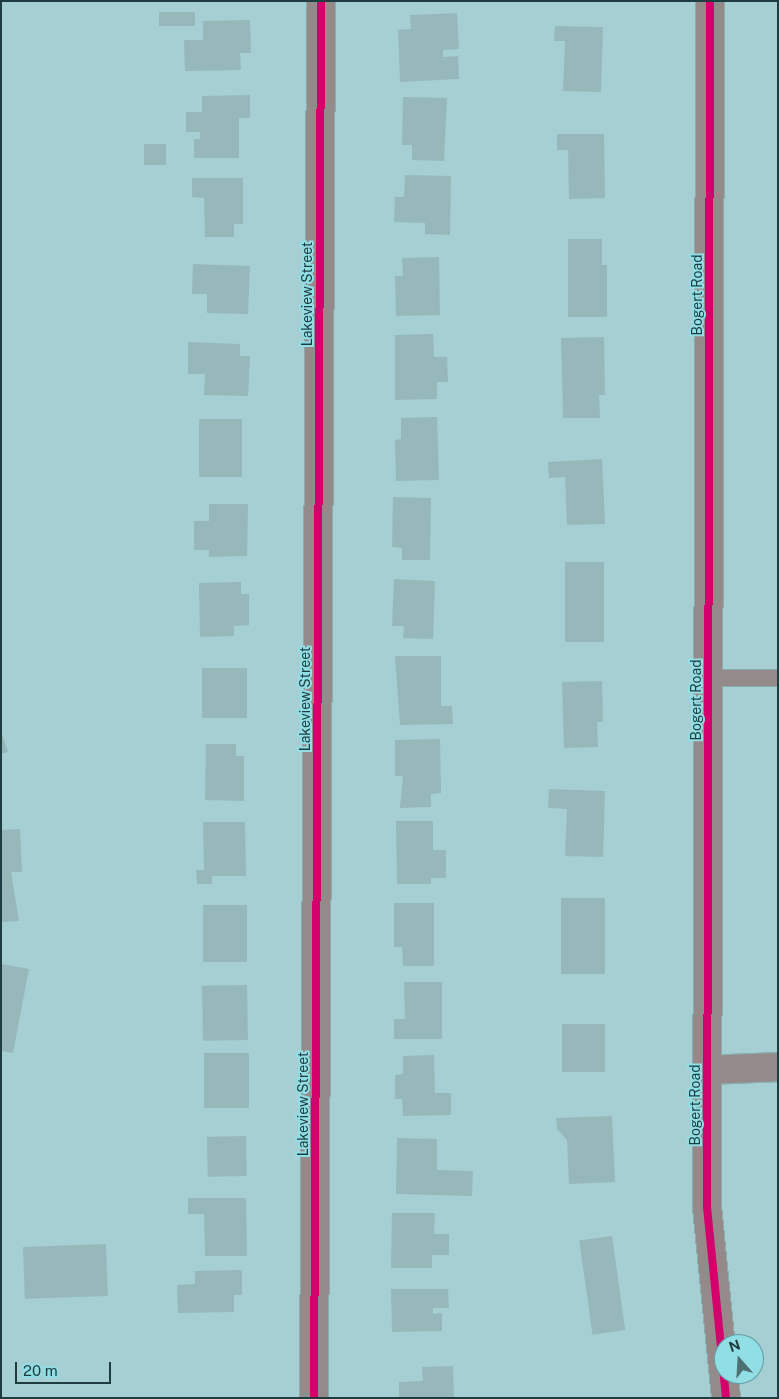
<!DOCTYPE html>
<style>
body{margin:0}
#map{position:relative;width:779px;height:1399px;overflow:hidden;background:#a5cfd2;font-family:"Public Sans",sans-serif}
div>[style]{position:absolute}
.building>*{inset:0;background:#97b8ba;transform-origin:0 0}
.roads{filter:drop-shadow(1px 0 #8aacaf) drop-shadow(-1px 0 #8aacaf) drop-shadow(0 1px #8aacaf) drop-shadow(0 -1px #8aacaf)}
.lane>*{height:16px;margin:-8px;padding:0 8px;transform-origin:8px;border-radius:8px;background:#958a8a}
.street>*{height:28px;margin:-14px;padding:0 14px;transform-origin:14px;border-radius:14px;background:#958a8a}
.cycleway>*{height:8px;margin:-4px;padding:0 4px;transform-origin:4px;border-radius:4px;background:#d6006c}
span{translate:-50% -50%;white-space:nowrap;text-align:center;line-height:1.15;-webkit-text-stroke:4px #92dee5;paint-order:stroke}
.street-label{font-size:14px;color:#1d3d40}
.frame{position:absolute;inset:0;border:2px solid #1d3d40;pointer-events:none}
.north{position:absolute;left:714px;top:1334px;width:50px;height:50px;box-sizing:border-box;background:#92dee5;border:1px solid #639ea3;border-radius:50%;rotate:341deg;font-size:14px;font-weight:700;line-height:20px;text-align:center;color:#1d3d40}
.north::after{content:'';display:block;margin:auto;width:18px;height:22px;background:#4d7073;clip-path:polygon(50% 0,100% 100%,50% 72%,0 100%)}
.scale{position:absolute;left:15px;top:1362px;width:96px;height:22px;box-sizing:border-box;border:2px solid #1d3d40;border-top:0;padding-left:6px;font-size:15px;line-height:18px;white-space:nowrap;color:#1d3d40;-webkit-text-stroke:4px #92dee5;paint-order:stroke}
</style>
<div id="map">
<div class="building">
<div style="left:159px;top:12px;width:36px;height:14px"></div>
<div style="clip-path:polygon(457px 13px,459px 49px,443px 50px,443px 57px,458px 56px,459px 79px,400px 82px,398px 30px,411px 29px,410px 15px)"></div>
<div style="clip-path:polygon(250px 20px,251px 53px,240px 53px,241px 70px,185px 71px,184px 40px,203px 40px,203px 21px)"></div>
<div style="clip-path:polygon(555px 26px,603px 27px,601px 92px,563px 91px,565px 41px,554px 41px)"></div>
<div style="clip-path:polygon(250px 95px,250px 118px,239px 118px,239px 158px,194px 158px,194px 139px,200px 139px,200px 132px,186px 132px,186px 112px,202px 112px,202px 96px)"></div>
<div style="clip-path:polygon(403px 97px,447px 98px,444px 161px,412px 160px,412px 145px,402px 145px)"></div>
<div style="clip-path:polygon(557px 134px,604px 134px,605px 198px,569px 199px,568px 150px,557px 150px)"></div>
<div style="left:144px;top:144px;width:22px;height:21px"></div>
<div style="clip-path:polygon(405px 175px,451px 176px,450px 235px,425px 234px,425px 223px,394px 222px,395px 197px,404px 197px)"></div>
<div style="clip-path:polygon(192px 178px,243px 178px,243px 224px,234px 224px,234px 237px,205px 237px,204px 198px,192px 197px)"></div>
<div style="clip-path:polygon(568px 239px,602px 239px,602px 265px,607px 265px,607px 317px,568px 317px)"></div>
<div style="clip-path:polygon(439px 257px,440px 315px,396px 316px,395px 276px,403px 276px,402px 258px)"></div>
<div style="clip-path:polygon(193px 264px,250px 266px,248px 314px,207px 313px,207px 294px,192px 294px)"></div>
<div style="clip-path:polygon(433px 334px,434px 357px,447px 357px,448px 382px,437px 382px,437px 399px,395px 400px,395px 335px)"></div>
<div style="clip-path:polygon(604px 337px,605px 395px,599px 395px,600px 418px,563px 418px,561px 338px)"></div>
<div style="clip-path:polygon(188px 342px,240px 344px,240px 356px,250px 356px,248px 396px,204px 395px,205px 374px,188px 374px)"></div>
<div style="clip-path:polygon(437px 417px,439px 480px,396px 481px,395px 440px,401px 439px,401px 418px)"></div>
<div style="left:242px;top:419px;width:58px;height:43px;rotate:90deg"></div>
<div style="clip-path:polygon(602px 459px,605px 524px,567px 525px,565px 477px,549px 478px,548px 462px)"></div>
<div style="clip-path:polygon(393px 497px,431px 498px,430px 560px,402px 560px,402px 548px,392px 547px)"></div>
<div style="clip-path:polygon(209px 504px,248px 504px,247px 556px,209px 557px,209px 550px,194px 550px,194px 521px,209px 521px)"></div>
<div style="left:604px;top:562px;width:80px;height:39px;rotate:90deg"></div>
<div style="clip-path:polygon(394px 579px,435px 581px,433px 639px,403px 638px,404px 626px,392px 626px)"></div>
<div style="clip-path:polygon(241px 582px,241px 594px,249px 594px,249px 625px,234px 626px,234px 636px,200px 637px,199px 583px)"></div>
<div style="clip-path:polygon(395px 656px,441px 656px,441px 706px,452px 706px,453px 724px,400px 725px)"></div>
<div style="left:202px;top:668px;width:45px;height:50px"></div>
<div style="clip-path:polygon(602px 681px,603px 722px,597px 722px,598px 747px,564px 748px,562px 682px)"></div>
<div style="clip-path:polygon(1px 731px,8px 752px,1px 754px)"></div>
<div style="clip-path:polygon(440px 739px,441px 793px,431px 794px,431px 807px,400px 808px,403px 776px,395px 776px,395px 740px)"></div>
<div style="clip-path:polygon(206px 744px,236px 744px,236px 756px,244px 756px,244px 801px,205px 800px)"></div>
<div style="clip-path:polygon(549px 789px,605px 791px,603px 857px,565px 856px,567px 809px,548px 808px)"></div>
<div style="clip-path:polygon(396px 821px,433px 821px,433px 850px,446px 850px,446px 878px,431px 878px,431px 884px,397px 884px)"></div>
<div style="clip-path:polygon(203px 822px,245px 822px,246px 876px,212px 876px,212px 884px,197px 884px,196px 870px,204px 870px)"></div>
<div style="clip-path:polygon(20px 829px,22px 872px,11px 872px,19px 921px,1px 922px,1px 830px)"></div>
<div style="left:561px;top:898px;width:44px;height:76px"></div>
<div style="clip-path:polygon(394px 903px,434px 903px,434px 966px,403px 966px,402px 947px,394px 947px)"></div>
<div style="left:203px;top:905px;width:44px;height:57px"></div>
<div style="clip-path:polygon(1px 964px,29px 969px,13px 1053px,1px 1051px)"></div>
<div style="clip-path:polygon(404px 982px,442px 982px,442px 1039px,394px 1039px,394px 1019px,405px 1019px)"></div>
<div style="left:247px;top:985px;width:55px;height:45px;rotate:89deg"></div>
<div style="left:562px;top:1024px;width:43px;height:48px"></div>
<div style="left:204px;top:1053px;width:45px;height:55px"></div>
<div style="clip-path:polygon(434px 1055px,435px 1093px,451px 1093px,451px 1115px,403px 1116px,402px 1099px,395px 1099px,395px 1075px,403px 1074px,403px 1056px)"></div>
<div style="clip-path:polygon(612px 1116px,615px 1182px,569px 1184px,567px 1140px,557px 1129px,556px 1118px)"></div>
<div style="left:246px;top:1136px;width:40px;height:39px;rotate:89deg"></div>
<div style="clip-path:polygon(397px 1138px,437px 1139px,437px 1170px,473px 1171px,472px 1196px,396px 1194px)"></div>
<div style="clip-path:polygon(188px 1198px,246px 1198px,247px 1256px,205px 1256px,204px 1214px,188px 1214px)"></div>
<div style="clip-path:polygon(392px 1213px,435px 1213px,434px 1234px,449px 1234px,449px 1255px,432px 1255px,432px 1268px,391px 1268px)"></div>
<div style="left:612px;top:1236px;width:95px;height:33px;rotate:82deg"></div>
<div style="left:106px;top:1244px;width:52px;height:83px;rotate:88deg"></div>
<div style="clip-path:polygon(242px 1270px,242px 1295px,234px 1295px,234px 1312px,178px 1313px,177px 1285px,195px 1284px,195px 1271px)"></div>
<div style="clip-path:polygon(391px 1289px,448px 1289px,449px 1308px,433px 1308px,433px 1314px,442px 1313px,442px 1331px,392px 1332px)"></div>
<div style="clip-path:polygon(453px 1366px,454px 1398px,399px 1398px,399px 1382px,423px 1381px,422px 1367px)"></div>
</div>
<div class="roads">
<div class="lane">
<div style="left:708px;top:678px;width:70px"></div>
</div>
<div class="street">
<div style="left:710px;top:1px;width:1206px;rotate:90.14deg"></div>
<div style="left:707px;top:1207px;width:192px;rotate:84.3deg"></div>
<div style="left:707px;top:1070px;width:71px;rotate:-2.4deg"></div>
<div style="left:314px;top:1398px;width:1397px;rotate:-89.71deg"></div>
</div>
</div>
<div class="cycleway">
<div style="left:710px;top:1px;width:1206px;rotate:90.14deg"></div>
<div style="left:707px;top:1207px;width:192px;rotate:84.3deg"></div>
<div style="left:314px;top:1398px;width:1397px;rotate:-89.71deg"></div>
</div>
<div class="street-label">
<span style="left:307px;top:294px;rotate:-90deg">Lakeview Street</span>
<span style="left:697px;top:295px;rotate:-90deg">Bogert Road</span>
<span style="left:305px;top:699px;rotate:-90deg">Lakeview Street</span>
<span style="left:696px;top:700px;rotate:-90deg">Bogert Road</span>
<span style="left:303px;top:1104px;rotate:-90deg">Lakeview Street</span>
<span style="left:695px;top:1105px;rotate:-90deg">Bogert Road</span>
</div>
<div class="frame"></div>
<div class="north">N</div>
<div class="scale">20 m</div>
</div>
